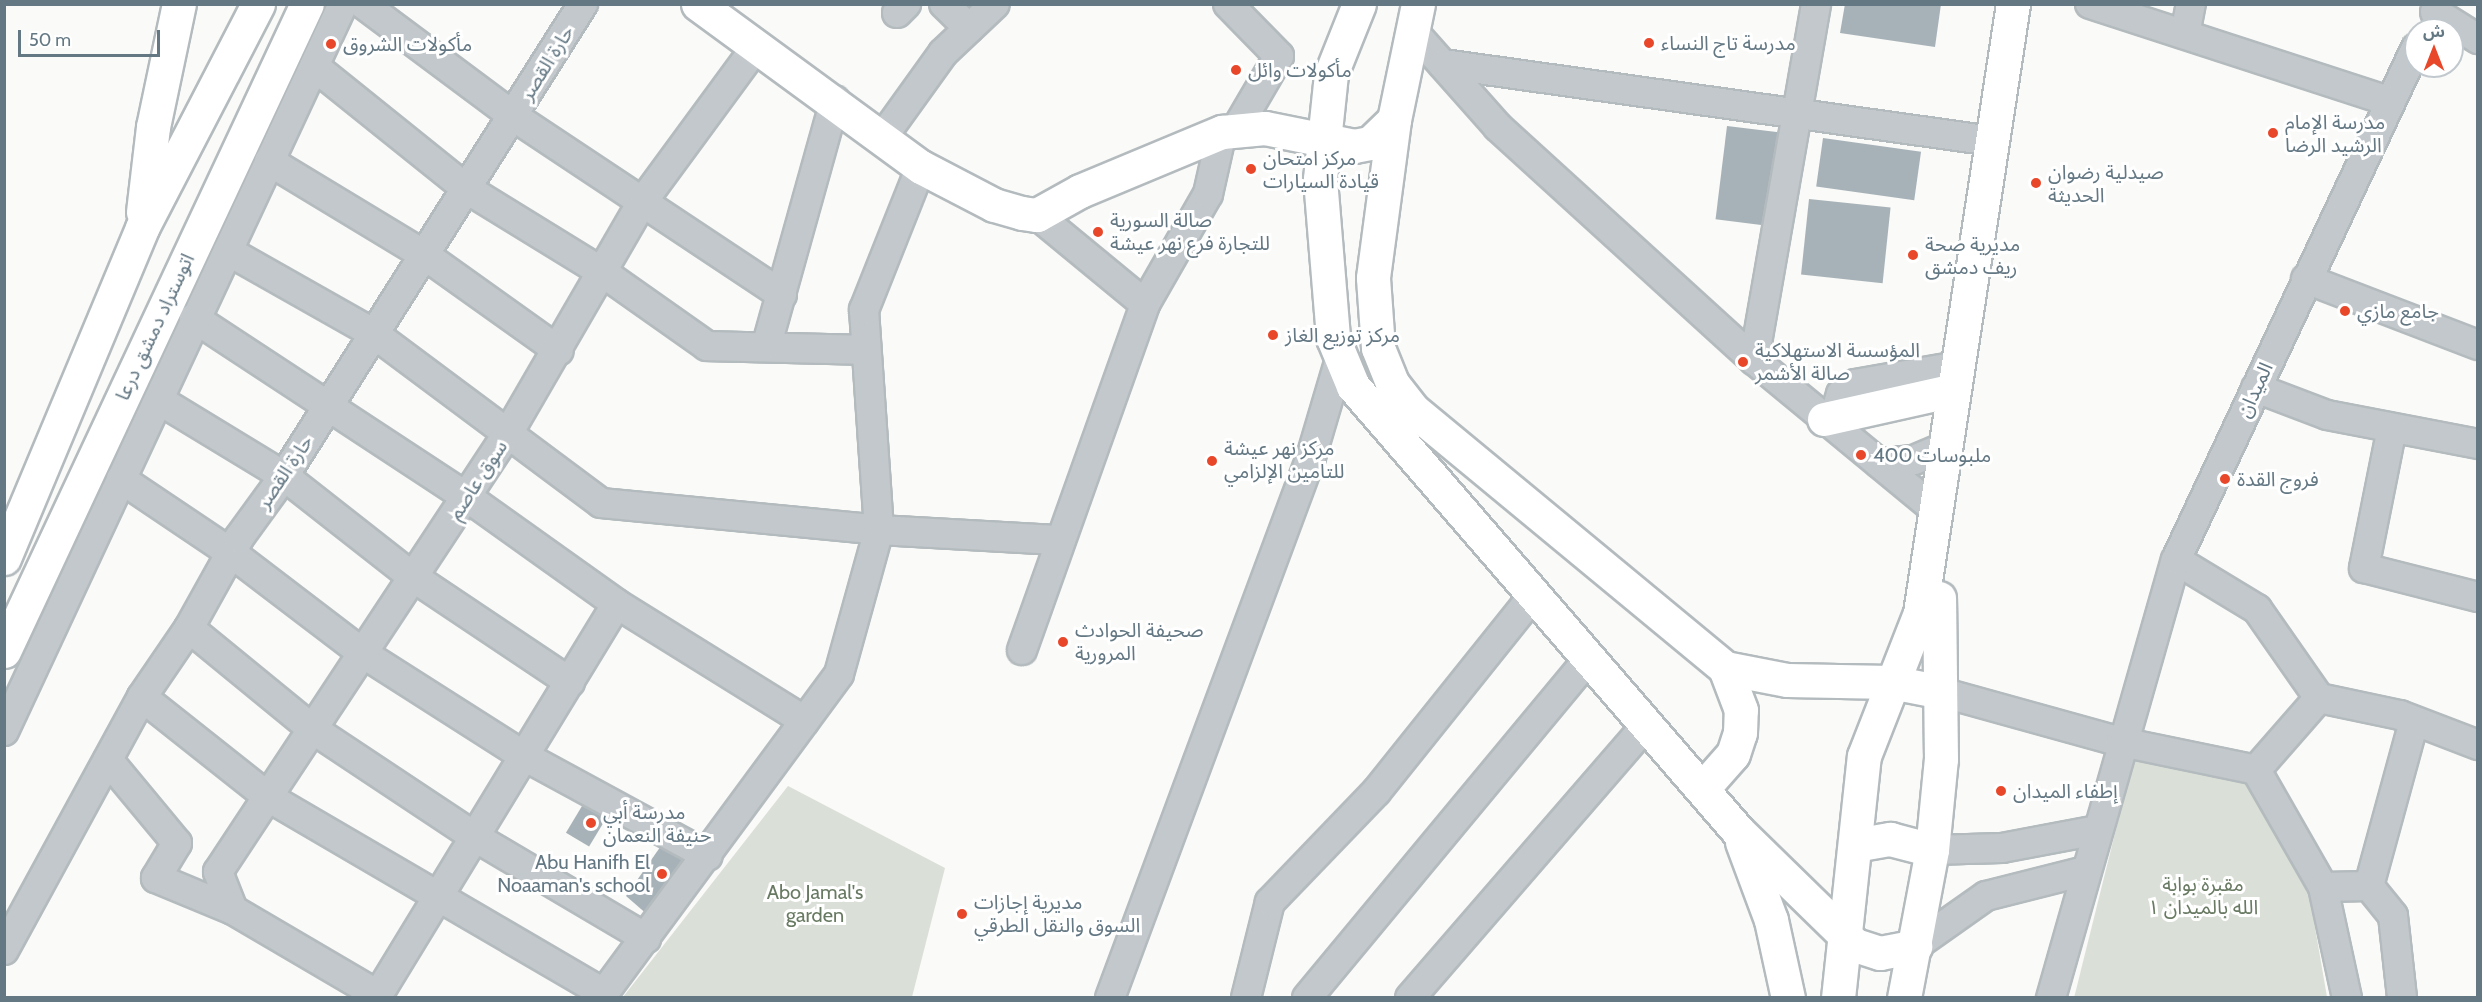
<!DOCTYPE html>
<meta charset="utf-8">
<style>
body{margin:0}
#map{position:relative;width:2482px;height:1002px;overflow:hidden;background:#fafaf8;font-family:Cabin,"Noto Sans Arabic",sans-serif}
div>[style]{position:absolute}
.green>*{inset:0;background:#dadfd7}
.building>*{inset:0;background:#a7b2b8;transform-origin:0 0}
.roads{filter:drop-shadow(2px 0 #b4bbbe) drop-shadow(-2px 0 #b4bbbe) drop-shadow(0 2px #b4bbbe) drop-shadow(0 -2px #b4bbbe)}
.minor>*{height:28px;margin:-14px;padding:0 14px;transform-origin:14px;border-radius:14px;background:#c3c8cc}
.major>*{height:33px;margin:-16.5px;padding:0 16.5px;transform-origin:16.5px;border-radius:16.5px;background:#fff}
.highway>*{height:33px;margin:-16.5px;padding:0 16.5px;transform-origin:16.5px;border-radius:16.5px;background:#fff}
.dots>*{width:16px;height:16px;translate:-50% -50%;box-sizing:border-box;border:3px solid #fff;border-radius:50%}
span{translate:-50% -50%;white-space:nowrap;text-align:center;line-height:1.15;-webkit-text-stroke:6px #fff;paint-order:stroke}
.poi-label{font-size:20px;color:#647884}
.left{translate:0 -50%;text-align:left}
.right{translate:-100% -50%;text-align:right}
.street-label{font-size:20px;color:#647884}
.park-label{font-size:20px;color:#697a63}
.frame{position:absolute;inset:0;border:6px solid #647884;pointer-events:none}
.north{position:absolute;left:2404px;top:18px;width:60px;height:60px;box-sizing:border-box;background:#fff;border:2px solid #c1c9ce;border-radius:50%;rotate:0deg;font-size:16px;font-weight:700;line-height:24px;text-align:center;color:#647884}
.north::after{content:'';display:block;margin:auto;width:21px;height:27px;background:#e94729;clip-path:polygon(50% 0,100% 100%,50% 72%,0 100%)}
.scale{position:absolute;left:18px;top:30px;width:142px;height:27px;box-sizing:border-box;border:3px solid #647884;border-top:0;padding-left:8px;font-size:18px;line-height:21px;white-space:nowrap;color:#647884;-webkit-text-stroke:4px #fff;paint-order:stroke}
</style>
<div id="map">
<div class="green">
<div style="clip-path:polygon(2135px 753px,2263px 777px,2308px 887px,2327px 997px,2074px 998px)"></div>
<div style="clip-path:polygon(788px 786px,945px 868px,912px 997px,623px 997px)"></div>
</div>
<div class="building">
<div style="clip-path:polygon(1845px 4px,1941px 4px,1935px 47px,1840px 33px)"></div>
<div style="left:1727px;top:126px;width:52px;height:94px;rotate:7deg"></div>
<div style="left:1823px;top:138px;width:99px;height:49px;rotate:8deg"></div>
<div style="left:1809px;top:199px;width:82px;height:76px;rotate:6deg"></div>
<div style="left:585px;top:801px;width:27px;height:37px;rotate:31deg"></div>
<div style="clip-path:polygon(663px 843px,690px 866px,649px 916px,626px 896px)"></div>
</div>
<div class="roads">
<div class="minor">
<div style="left:363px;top:4px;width:187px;rotate:36.7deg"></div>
<div style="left:513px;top:116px;width:323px;rotate:33.6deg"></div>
<div style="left:944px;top:4px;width:35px;rotate:44deg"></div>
<div style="left:1228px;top:4px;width:73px;rotate:45.6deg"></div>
<div style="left:1279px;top:56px;width:83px;rotate:120.3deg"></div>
<div style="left:2090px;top:4px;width:313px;rotate:18deg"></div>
<div style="left:2435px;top:12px;width:51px;rotate:32.1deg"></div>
<div style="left:897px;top:13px;width:13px;rotate:-45deg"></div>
<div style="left:1412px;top:30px;width:130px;rotate:48.4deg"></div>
<div style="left:1498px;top:127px;width:346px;rotate:42.3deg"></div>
<div style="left:1754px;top:360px;width:236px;rotate:39.5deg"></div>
<div style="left:2185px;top:34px;width:31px;rotate:-79deg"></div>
<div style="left:1443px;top:64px;width:554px;rotate:7.98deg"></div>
<div style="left:315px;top:67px;width:195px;rotate:38.8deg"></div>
<div style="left:467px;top:189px;width:162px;rotate:31.6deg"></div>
<div style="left:605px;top:274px;width:125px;rotate:35.2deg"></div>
<div style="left:707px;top:346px;width:159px;rotate:1.4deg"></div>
<div style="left:882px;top:138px;width:105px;rotate:-54.3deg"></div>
<div style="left:943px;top:53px;width:71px;rotate:-43.3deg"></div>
<div style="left:269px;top:161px;width:184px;rotate:31.2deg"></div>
<div style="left:426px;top:256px;width:163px;rotate:35.5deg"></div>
<div style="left:1037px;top:215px;width:140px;rotate:39.5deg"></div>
<div style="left:1145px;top:304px;width:127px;rotate:-60.2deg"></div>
<div style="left:1208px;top:194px;width:64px;rotate:-77.3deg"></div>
<div style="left:228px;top:251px;width:167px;rotate:29.5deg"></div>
<div style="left:373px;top:333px;width:284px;rotate:36.7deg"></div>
<div style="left:601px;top:503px;width:279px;rotate:5.5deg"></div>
<div style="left:879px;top:530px;width:178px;rotate:3.2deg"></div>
<div style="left:2306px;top:279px;width:184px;rotate:21deg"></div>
<div style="left:194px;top:318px;width:326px;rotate:33.3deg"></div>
<div style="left:467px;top:497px;width:184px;rotate:35.5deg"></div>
<div style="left:617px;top:604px;width:221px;rotate:31.9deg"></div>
<div style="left:767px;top:344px;width:253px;rotate:-74.4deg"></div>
<div style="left:1754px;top:360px;width:361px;rotate:-80.1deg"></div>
<div style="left:2256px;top:388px;width:76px;rotate:20.8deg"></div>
<div style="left:2327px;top:415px;width:154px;rotate:10.9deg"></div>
<div style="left:159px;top:400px;width:146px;rotate:31.3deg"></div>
<div style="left:284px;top:476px;width:164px;rotate:38.1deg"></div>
<div style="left:413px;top:577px;width:189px;rotate:33.8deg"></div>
<div style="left:1834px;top:417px;width:24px;rotate:-73deg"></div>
<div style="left:1841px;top:394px;width:17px;rotate:-36deg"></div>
<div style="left:1855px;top:384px;width:104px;rotate:-10deg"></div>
<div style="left:2392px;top:428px;width:143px;rotate:101.3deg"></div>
<div style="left:2364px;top:568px;width:118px;rotate:14.3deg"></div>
<div style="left:1879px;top:463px;width:35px;rotate:-5deg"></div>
<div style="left:1914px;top:460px;width:34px;rotate:-23deg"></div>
<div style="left:121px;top:479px;width:136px;rotate:33.9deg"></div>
<div style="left:234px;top:555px;width:163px;rotate:37.3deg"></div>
<div style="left:364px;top:654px;width:190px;rotate:32.5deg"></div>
<div style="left:524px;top:756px;width:209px;rotate:28.5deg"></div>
<div style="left:2176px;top:560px;width:95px;rotate:31.2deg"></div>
<div style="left:2257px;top:609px;width:108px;rotate:55.1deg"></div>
<div style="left:2319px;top:698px;width:96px;rotate:131.2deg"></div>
<div style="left:189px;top:628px;width:158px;rotate:39.3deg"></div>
<div style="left:311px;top:728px;width:197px;rotate:33.6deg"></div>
<div style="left:475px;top:837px;width:199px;rotate:30.6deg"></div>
<div style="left:1022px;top:650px;width:367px;rotate:-70.4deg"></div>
<div style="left:1937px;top:691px;width:191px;rotate:15.5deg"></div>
<div style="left:2121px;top:742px;width:138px;rotate:11.7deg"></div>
<div style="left:2256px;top:770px;width:135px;rotate:60.2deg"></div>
<div style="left:2323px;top:887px;width:114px;rotate:77.8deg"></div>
<div style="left:142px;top:697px;width:161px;rotate:38.4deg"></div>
<div style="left:268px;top:797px;width:389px;rotate:30.3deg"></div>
<div style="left:604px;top:993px;width:396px;rotate:-53.6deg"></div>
<div style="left:839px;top:674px;width:149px;rotate:-74.5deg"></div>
<div style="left:879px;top:530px;width:221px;rotate:-93.9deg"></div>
<div style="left:864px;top:310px;width:154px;rotate:-68.3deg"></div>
<div style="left:2319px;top:698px;width:83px;rotate:11.9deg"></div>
<div style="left:2400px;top:715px;width:84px;rotate:21deg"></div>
<div style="left:4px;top:731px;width:802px;rotate:-65deg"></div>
<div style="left:108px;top:760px;width:108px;rotate:50.3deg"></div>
<div style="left:177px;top:843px;width:41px;rotate:121deg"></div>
<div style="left:156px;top:878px;width:83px;rotate:22.6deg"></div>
<div style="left:233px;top:910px;width:168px;rotate:30.4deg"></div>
<div style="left:378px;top:995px;width:458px;rotate:-58.6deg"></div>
<div style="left:1932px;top:850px;width:70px;rotate:-1.6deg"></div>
<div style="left:2002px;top:848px;width:97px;rotate:-10.7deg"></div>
<div style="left:2369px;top:886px;width:171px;rotate:-74.7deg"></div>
<div style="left:2323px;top:887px;width:46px;rotate:-1.2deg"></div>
<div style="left:2369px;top:886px;width:38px;rotate:51deg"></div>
<div style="left:2393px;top:916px;width:82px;rotate:83.7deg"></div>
<div style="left:233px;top:910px;width:41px;rotate:-111.5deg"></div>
<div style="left:218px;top:872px;width:530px;rotate:-56.55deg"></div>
<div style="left:510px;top:430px;width:265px;rotate:-59.9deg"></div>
<div style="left:643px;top:201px;width:187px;rotate:-53.7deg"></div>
<div style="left:1915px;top:946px;width:87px;rotate:-35.2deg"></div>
<div style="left:1986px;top:896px;width:102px;rotate:-14.2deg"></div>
<div style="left:4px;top:950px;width:288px;rotate:-61.4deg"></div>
<div style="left:142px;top:697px;width:83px;rotate:-55.7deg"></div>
<div style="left:189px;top:628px;width:103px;rotate:-60.9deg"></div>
<div style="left:239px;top:538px;width:77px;rotate:-54deg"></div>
<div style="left:284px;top:476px;width:559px;rotate:-57.65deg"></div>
<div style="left:1110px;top:998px;width:577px;rotate:-69.62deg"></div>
<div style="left:1311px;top:457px;width:102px;rotate:-73.5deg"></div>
<div style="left:1246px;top:998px;width:99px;rotate:-76deg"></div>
<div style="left:1270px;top:902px;width:153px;rotate:-46.1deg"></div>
<div style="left:1376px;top:792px;width:253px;rotate:-51.3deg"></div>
<div style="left:1307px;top:998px;width:442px;rotate:-50.3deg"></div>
<div style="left:1410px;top:998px;width:362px;rotate:-49.1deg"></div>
<div style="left:2051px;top:998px;width:455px;rotate:-74.1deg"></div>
<div style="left:2176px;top:560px;width:565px;rotate:-64.89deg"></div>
</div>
<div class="major">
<div style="left:698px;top:4px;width:276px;rotate:36.2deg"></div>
<div style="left:921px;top:167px;width:82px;rotate:27.5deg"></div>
<div style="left:994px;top:205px;width:29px;rotate:16deg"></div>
<div style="left:1022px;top:213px;width:15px;rotate:8deg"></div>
<div style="left:1037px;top:215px;width:49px;rotate:-29.2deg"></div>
<div style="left:1080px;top:191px;width:154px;rotate:-22.6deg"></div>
<div style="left:1222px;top:132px;width:43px;rotate:-5.3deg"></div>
<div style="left:1265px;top:128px;width:91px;rotate:11.4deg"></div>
<div style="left:1354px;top:146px;width:16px;rotate:-11deg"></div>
<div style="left:1370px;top:143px;width:33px;rotate:-44deg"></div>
<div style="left:1359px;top:4px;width:75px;rotate:111.8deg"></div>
<div style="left:1331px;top:74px;width:106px;rotate:96deg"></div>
<div style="left:1320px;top:179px;width:160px;rotate:85.3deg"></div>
<div style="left:1333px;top:338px;width:52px;rotate:67.4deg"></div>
<div style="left:1353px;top:386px;width:587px;rotate:49.14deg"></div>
<div style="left:1737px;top:830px;width:165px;rotate:44.3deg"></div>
<div style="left:1855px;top:945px;width:26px;rotate:18deg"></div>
<div style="left:1880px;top:953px;width:36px;rotate:-11deg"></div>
<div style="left:1418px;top:4px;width:118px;rotate:101.7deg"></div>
<div style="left:1394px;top:120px;width:159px;rotate:97.6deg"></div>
<div style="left:1373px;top:278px;width:70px;rotate:85.9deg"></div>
<div style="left:1378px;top:348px;width:38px;rotate:68deg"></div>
<div style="left:1392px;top:383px;width:33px;rotate:52deg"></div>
<div style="left:1412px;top:409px;width:406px;rotate:39.6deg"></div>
<div style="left:1725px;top:668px;width:63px;rotate:11deg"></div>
<div style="left:1787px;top:680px;width:104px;rotate:1.1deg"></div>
<div style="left:1891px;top:682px;width:47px;rotate:11.1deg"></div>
<div style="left:1824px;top:419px;width:133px;rotate:-12.6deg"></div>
<div style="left:1703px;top:788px;width:45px;rotate:-48.6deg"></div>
<div style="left:1733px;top:754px;width:22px;rotate:-72deg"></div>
<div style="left:1740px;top:733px;width:23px;rotate:-88deg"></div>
<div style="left:1741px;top:710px;width:45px;rotate:-110.9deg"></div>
<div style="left:1742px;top:842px;width:83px;rotate:69.6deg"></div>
<div style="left:1771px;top:920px;width:80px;rotate:77.7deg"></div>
<div style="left:1855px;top:845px;width:36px;rotate:-10deg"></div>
<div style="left:1890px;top:839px;width:43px;rotate:14.7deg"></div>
<div style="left:1838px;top:998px;width:243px;rotate:-83.9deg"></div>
<div style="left:1864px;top:756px;width:154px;rotate:-68.6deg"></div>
<div style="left:1920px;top:613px;width:616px;rotate:-81.32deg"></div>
<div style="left:1904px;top:998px;width:151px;rotate:-79.3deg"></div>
<div style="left:1932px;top:850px;width:91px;rotate:-84.4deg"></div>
<div style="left:1941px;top:759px;width:161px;rotate:-90.7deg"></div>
</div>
<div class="highway">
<div style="left:143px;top:212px;width:86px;rotate:-83.3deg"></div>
<div style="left:153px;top:127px;width:126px;rotate:-78.1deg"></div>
<div style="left:4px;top:558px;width:358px;rotate:-67.3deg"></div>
<div style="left:142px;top:228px;width:252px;rotate:-62.6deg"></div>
<div style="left:4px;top:651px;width:714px;rotate:-64.91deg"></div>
</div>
</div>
<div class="dots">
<div style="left:1649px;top:43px;background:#e94729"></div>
<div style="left:331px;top:44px;background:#e94729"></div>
<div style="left:1236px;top:70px;background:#e94729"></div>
<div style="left:2273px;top:133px;background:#e94729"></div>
<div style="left:1251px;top:169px;background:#e94729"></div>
<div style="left:2036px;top:183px;background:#e94729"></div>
<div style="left:1098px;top:232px;background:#e94729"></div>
<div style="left:1913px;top:255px;background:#e94729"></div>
<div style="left:2345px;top:311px;background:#e94729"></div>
<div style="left:1273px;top:335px;background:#e94729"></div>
<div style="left:1743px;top:362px;background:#e94729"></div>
<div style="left:1861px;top:455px;background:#e94729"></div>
<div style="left:1212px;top:461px;background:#e94729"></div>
<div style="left:2225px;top:479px;background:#e94729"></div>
<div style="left:1063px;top:642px;background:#e94729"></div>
<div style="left:2001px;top:791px;background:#e94729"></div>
<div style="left:591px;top:823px;background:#e94729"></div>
<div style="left:662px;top:874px;background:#e94729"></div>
<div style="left:962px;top:914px;background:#e94729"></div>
</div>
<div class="poi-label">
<span class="left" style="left:1661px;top:43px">مدرسة تاج النساء</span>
<span class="left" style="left:343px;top:44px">مأكولات الشروق</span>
<span class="left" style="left:1248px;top:70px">مأكولات وائل</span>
<span class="left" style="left:2285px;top:134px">مدرسة الإمام<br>الرشيد الرضا</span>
<span class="left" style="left:1263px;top:170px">مركز امتحان<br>قيادة السيارات</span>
<span class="left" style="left:2048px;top:184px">صيدلية رضوان<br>الحديثة</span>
<span class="left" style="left:1110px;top:232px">صالة السورية<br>للتجارة فرع نهر عيشة</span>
<span class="left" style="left:1925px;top:256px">مديرية صحة<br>ريف دمشق</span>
<span class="left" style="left:2357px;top:311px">جامع مازي</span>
<span class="left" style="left:1285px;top:335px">مركز توزيع الغاز</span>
<span class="left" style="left:1755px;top:362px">المؤسسة الاستهلاكية<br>صالة الأشمر</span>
<span class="left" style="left:1224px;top:460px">مركز نهر عيشة<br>للتامين الإلزامي</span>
<span class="left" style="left:1873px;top:455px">ملبوسات 400</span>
<span class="left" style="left:2237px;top:479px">فروج القدة</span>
<span class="left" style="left:1075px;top:642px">صحيفة الحوادث<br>المرورية</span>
<span class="left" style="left:2013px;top:791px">إطفاء الميدان</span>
<span class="left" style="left:603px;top:824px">مدرسة أبي<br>حنيفة النعمان</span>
<span class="right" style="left:650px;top:874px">Abu Hanifh El<br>Noaaman's school</span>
<span class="left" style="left:974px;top:914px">مديرية إجازات<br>السوق والنقل الطرقي</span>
</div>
<div class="street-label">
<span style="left:547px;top:63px;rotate:-58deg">حارة القصر</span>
<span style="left:155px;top:327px;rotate:-65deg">اتوستراد دمشق درعا</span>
<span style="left:2255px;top:390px;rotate:-65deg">الميدان</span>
<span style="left:285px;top:472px;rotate:-56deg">حارة القصر</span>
<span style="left:478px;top:480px;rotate:-57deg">سوق عاصم</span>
</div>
<div class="park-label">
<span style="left:2203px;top:896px">مقبرة بوابة<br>الله بالميدان ١</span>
<span style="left:815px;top:904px">Abo Jamal's<br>garden</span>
</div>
<div class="frame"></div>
<div class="north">ش</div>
<div class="scale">50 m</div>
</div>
